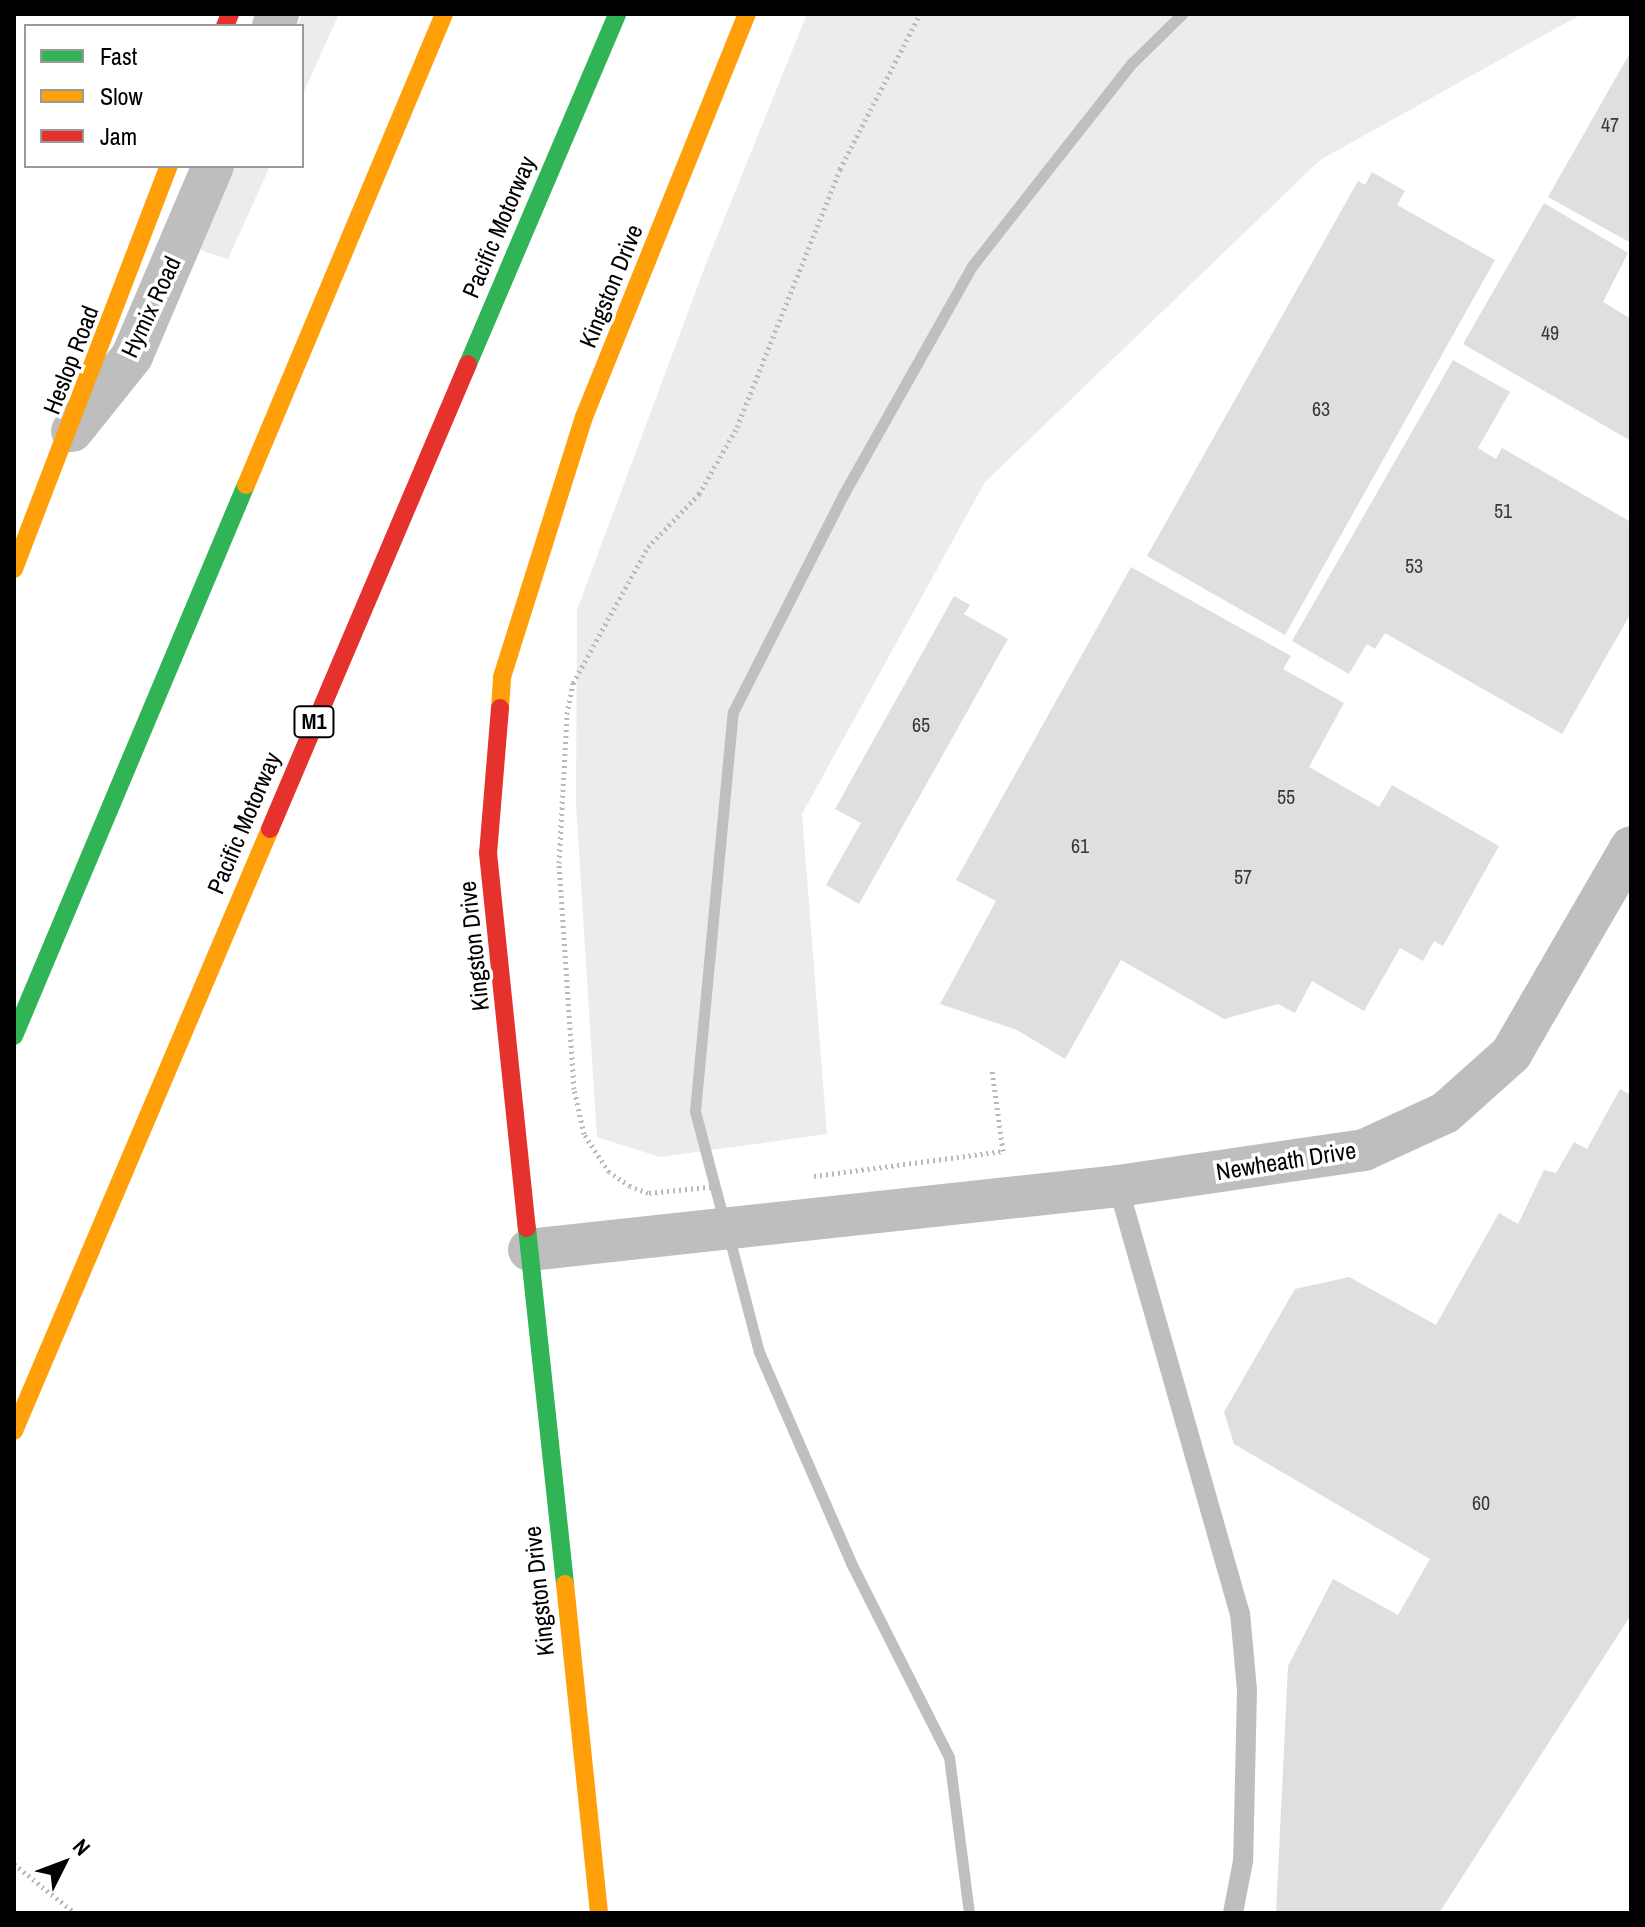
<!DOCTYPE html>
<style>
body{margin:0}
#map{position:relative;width:1645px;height:1927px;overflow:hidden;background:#fff;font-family:"Archivo Narrow",sans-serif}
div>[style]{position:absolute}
.green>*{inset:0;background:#ececec}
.stream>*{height:11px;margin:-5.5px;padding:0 5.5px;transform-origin:5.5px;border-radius:5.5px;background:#bfbfbf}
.building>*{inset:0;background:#dfdfdf}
.path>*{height:5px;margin-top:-2.5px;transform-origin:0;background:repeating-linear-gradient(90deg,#b9b9b9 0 2px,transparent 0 6px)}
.lane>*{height:20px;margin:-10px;padding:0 10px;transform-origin:10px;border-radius:10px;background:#bebebe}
.street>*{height:42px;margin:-21px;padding:0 21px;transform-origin:21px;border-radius:21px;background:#bebebe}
.fast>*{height:18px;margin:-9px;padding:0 9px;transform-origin:9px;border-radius:9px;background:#30b455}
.slow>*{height:18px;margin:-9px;padding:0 9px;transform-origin:9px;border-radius:9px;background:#ff9f0a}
.jam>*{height:18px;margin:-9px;padding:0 9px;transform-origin:9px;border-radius:9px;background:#e5322d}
span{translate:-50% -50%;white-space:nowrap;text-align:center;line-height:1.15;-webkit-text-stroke:7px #fff;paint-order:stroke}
.number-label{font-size:20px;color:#383838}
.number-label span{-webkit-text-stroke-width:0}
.shield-label span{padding:2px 6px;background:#fff;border:2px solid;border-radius:6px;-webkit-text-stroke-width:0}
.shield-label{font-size:22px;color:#000;font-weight:700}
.street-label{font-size:24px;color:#000}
.frame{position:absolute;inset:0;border:16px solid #000;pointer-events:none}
.legend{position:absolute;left:24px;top:24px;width:280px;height:144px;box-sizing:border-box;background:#fff;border:2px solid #999;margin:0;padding:10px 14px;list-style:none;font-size:24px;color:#000}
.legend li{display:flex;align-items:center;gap:16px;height:40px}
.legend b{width:40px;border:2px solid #999}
.north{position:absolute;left:24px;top:1823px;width:80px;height:80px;-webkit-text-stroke:6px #fff;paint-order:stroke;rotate:48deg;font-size:22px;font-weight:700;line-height:32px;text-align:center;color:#000}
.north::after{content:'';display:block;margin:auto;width:28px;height:36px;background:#000;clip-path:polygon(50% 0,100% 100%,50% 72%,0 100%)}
</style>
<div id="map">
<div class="green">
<div style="clip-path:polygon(302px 14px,339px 14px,302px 96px,302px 26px,297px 26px)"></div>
<div style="clip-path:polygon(807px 14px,1582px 14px,1320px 160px,985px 482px,802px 814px,827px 1134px,660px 1157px,597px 1137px,576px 804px,577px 610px,707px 261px)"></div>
<div style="clip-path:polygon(236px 166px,270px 166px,228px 259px,200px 250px)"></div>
</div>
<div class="stream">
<div style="left:724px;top:1221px;width:114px;rotate:-104.8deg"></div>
<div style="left:695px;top:1111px;width:401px;rotate:-84.6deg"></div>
<div style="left:733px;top:712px;width:243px;rotate:-63.1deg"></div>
<div style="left:843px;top:495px;width:263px;rotate:-60.6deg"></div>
<div style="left:972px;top:266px;width:258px;rotate:-51.8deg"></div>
<div style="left:1132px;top:63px;width:70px;rotate:-44.4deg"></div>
<div style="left:729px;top:1237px;width:119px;rotate:75.4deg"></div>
<div style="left:759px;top:1352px;width:230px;rotate:66.4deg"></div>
<div style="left:851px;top:1563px;width:217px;rotate:63.2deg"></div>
<div style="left:949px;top:1757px;width:157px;rotate:82.7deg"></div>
</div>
<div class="building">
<div style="clip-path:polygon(1631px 51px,1631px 243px,1548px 197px)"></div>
<div style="clip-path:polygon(1372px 172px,1405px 191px,1397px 205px,1495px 260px,1285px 635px,1147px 556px,1358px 181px,1365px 185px)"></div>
<div style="clip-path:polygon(1544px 203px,1628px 253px,1603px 302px,1631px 319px,1631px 441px,1463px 344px)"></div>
<div style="clip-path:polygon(1453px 360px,1510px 392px,1478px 448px,1496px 459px,1502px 448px,1631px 522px,1631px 613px,1562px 734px,1385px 633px,1375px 649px,1367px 644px,1349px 674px,1292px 641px)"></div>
<div style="clip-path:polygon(1131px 567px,1291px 656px,1283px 669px,1344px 703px,1309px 767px,1379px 807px,1392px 785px,1499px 846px,1443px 946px,1434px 941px,1423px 961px,1400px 948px,1364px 1011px,1312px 981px,1295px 1013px,1278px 1004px,1224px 1019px,1121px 960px,1065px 1059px,1017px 1030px,940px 1004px,996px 901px,956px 880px)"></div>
<div style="clip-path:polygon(954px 596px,970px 605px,964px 614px,1008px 639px,859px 904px,826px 885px,861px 823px,835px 809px)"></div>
<div style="clip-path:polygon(1620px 1089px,1631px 1095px,1631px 1615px,1439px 1913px,1276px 1913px,1288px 1666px,1333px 1579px,1398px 1615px,1430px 1559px,1234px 1444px,1224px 1412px,1295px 1289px,1349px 1277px,1436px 1325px,1499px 1213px,1518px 1224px,1544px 1170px,1556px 1173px,1574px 1142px,1587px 1149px)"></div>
</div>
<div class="path">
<div style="left:814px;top:1176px;width:191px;rotate:-7.5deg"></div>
<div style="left:1003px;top:1151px;width:81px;rotate:-97.8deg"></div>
<div style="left:717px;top:1186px;width:69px;rotate:174.2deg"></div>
<div style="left:648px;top:1193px;width:19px;rotate:-159deg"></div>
<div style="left:630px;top:1186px;width:25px;rotate:-146deg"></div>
<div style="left:609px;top:1172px;width:45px;rotate:-123.3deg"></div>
<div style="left:584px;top:1134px;width:46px;rotate:-102.5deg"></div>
<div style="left:574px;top:1089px;width:226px;rotate:-93.8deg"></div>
<div style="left:559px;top:863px;width:149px;rotate:-86.9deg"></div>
<div style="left:567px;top:714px;width:32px;rotate:-79deg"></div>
<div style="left:573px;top:683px;width:155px;rotate:-61.1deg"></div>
<div style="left:648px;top:547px;width:74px;rotate:-46.1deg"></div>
<div style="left:699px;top:494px;width:77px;rotate:-60.4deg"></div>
<div style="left:737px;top:427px;width:278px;rotate:-68.2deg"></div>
<div style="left:840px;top:169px;width:174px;rotate:-62.7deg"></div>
<div style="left:14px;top:1864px;width:78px;rotate:38.8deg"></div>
</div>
<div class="lane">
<div style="left:1118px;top:1186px;width:444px;rotate:74.1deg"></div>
<div style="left:1240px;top:1613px;width:77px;rotate:84.8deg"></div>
<div style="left:1247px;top:1690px;width:171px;rotate:91.3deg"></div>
<div style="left:1243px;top:1861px;width:53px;rotate:100.9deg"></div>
</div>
<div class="street">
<div style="left:273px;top:26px;width:13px;rotate:-67deg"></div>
<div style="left:72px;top:431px;width:96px;rotate:-51.3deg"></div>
<div style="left:132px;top:356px;width:207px;rotate:-66.9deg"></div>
<div style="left:529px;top:1250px;width:592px;rotate:-6.2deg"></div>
<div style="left:1118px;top:1186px;width:249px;rotate:-8.3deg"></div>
<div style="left:1364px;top:1150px;width:89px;rotate:-24.6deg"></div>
<div style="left:1445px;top:1113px;width:89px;rotate:-41.8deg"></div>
<div style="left:1511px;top:1054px;width:239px;rotate:-59.9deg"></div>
</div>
<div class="fast">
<div style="left:468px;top:364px;width:380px;rotate:-66.9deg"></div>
<div style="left:14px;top:1036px;width:598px;rotate:-67.17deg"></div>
<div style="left:527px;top:1228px;width:358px;rotate:83.9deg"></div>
</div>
<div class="slow">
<div style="left:246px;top:485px;width:511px;rotate:-67.2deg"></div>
<div style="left:14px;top:569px;width:432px;rotate:-69deg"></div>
<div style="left:500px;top:708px;width:31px;rotate:-86deg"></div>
<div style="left:502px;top:677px;width:273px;rotate:-72.5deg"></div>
<div style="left:584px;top:417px;width:435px;rotate:-68deg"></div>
<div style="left:14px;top:1431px;width:654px;rotate:-66.96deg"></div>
<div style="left:565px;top:1584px;width:331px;rotate:84.1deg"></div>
</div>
<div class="jam">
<div style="left:225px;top:26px;width:13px;rotate:-67deg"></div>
<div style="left:500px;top:708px;width:145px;rotate:94.7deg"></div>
<div style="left:488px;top:853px;width:377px;rotate:84.1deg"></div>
<div style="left:270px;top:829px;width:505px;rotate:-66.94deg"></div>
</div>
<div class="number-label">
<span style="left:1610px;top:124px">47</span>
<span style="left:1550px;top:332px">49</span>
<span style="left:1321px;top:408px">63</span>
<span style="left:1503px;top:510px">51</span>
<span style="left:1414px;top:565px">53</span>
<span style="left:921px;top:724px">65</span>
<span style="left:1286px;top:796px">55</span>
<span style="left:1080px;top:845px">61</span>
<span style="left:1243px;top:876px">57</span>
<span style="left:1481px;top:1502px">60</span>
</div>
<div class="shield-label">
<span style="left:314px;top:722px">M1</span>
</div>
<div class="street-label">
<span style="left:499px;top:227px;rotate:-67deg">Pacific Motorway</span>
<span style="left:611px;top:286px;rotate:-68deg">Kingston Drive</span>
<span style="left:151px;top:307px;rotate:-65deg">Hymix Road</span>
<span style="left:71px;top:360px;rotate:-69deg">Heslop Road</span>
<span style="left:244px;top:823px;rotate:-67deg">Pacific Motorway</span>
<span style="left:474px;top:946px;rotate:-96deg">Kingston Drive</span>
<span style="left:1286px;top:1161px;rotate:-9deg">Newheath Drive</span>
<span style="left:539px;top:1591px;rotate:-96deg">Kingston Drive</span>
</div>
<div class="frame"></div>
<ul class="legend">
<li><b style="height:10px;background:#30b455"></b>Fast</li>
<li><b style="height:10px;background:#ff9f0a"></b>Slow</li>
<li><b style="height:10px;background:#e5322d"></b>Jam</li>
</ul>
<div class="north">N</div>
</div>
